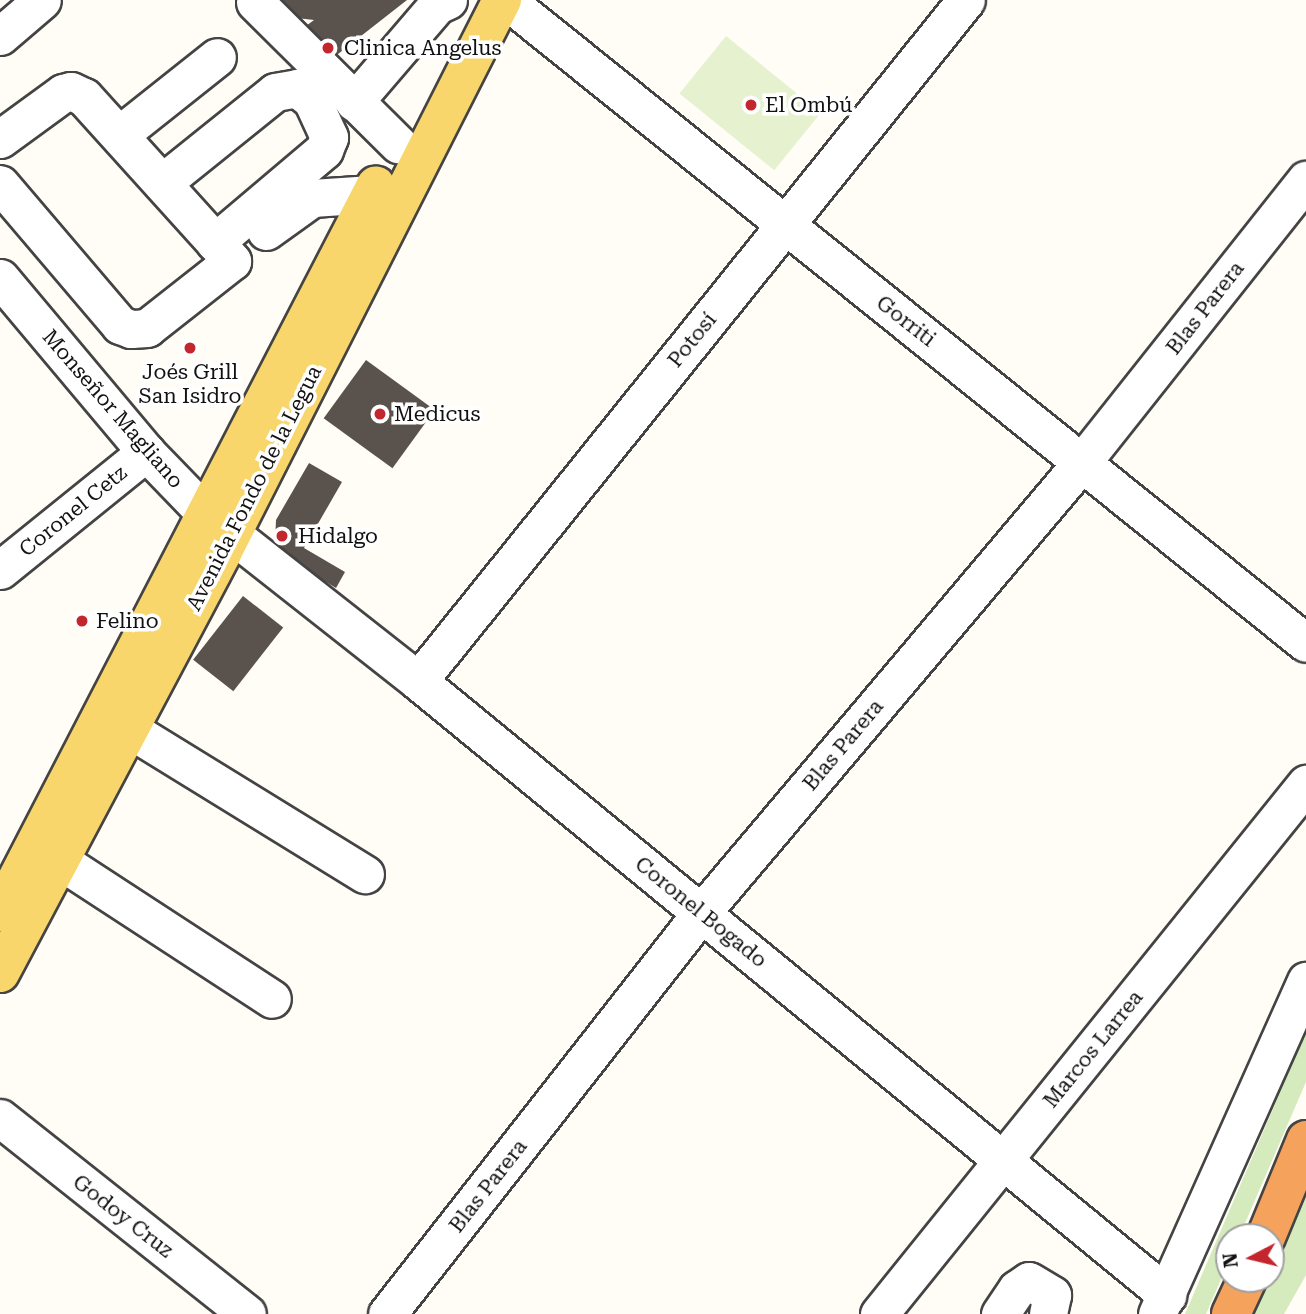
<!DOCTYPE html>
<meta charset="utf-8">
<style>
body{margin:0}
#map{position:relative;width:1306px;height:1314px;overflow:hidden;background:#fffdf5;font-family:"Roboto Serif",serif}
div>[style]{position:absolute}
.green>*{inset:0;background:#d5ebbd}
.pitch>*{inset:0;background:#e6f2cf;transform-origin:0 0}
.building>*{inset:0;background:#5a524d;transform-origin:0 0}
.roads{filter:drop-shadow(2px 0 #444) drop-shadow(-2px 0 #444) drop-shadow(0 2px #444) drop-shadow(0 -2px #444)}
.minor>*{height:37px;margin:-18.5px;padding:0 18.5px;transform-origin:18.5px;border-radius:18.5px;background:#fff}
.major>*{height:38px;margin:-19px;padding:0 19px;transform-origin:19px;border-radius:19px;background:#f9d66b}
.highway>*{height:38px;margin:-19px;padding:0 19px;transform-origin:19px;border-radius:19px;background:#f5a25d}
.dots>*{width:19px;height:19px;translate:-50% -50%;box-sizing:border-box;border:4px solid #fff;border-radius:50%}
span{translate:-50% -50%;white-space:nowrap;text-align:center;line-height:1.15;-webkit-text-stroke:7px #fff;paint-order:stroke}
.poi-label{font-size:21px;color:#111}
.left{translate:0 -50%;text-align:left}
.street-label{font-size:21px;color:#111}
.north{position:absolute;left:1215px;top:1223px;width:70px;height:70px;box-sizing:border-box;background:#fff;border:2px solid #a0a0a0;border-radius:50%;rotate:263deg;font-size:19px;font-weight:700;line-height:28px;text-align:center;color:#111}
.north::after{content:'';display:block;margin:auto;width:24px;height:32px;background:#c4262e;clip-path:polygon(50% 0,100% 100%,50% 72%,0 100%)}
</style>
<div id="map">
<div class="green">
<div style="clip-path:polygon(1306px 1032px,1306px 1082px,1274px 1156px,1239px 1237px,1229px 1237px,1229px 1261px,1206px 1314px,1185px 1314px)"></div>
<div style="clip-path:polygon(1306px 1192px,1306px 1275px,1284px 1314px,1253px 1314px)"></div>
</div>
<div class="pitch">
<div style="left:726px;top:36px;width:122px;height:74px;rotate:39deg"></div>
</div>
<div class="building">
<div style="clip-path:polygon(272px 0,407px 0,324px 65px,298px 32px,314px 20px,270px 15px)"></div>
<div style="left:366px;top:360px;width:85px;height:72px;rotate:36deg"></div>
<div style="clip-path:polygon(309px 463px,342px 482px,304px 548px,345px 572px,336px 588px,283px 556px,275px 543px,276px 520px)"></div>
<div style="left:243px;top:596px;width:51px;height:81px;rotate:38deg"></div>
</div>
<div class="roads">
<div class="minor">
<div style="left:506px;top:0;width:1026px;rotate:38.79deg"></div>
<div style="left:255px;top:2px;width:202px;rotate:44.8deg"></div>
<div style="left:0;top:36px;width:55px;rotate:-40.6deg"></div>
<div style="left:354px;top:102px;width:128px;rotate:-49.4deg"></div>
<div style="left:437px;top:5px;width:12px;rotate:-24deg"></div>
<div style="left:119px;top:135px;width:125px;rotate:-38.5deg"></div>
<div style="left:0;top:139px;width:78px;rotate:-36.1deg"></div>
<div style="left:63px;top:93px;width:8px;rotate:-14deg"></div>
<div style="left:71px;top:91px;width:14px;rotate:25deg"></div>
<div style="left:84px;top:97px;width:221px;rotate:47.9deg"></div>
<div style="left:232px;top:261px;width:108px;rotate:141.8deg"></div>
<div style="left:147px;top:328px;width:16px;rotate:176deg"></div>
<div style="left:131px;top:329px;width:12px;rotate:-160deg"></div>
<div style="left:120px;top:325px;width:185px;rotate:-130.4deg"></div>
<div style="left:162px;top:183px;width:145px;rotate:-38.8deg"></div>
<div style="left:275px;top:92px;width:22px;rotate:-10deg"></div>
<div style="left:297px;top:88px;width:19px;rotate:39deg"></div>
<div style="left:312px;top:100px;width:41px;rotate:65.3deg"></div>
<div style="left:329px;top:137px;width:14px;rotate:111deg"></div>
<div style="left:324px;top:150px;width:143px;rotate:139.8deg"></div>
<div style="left:266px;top:231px;width:57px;rotate:-35.7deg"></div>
<div style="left:312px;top:198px;width:60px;rotate:-3.8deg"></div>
<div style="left:0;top:278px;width:227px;rotate:50deg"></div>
<div style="left:146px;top:452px;width:86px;rotate:45.9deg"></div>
<div style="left:206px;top:514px;width:270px;rotate:38.2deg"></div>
<div style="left:418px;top:681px;width:969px;rotate:39.34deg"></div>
<div style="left:0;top:570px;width:188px;rotate:-38.9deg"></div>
<div style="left:418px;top:681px;width:874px;rotate:-51.18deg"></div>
<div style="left:129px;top:729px;width:277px;rotate:31.6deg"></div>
<div style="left:59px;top:860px;width:254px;rotate:33.1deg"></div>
<div style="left:0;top:1118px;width:315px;rotate:38.4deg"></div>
<div style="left:387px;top:1314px;width:511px;rotate:-51.92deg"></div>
<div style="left:702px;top:912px;width:590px;rotate:-49.81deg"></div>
<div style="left:1083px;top:461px;width:359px;rotate:-51.6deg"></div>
<div style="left:879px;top:1314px;width:681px;rotate:-51.14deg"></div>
<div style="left:1000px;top:1314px;width:30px;rotate:-56deg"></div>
<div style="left:1017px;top:1289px;width:14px;rotate:-34deg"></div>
<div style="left:1029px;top:1281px;width:27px;rotate:31deg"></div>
<div style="left:1052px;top:1295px;width:19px;rotate:102deg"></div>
<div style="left:1157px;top:1314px;width:365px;rotate:-65.9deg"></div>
</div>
<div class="major">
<div style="left:0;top:912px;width:818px;rotate:-62.65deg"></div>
<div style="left:0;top:973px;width:475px;rotate:-62.1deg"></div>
<div style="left:222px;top:553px;width:620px;rotate:-63.15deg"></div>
</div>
<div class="highway">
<div style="left:1266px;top:1237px;width:105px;rotate:-67.6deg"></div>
<div style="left:1231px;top:1314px;width:38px;rotate:-65deg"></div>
</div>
</div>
<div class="dots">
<div style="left:328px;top:48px;background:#c4262e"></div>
<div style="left:751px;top:105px;background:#c4262e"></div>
<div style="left:190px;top:348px;background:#c4262e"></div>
<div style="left:380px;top:414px;background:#c4262e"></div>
<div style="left:282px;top:536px;background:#c4262e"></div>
<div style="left:82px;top:621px;background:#c4262e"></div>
</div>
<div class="poi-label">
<span class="left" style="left:344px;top:48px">Clinica Angelus</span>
<span class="left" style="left:765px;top:105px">El Ombú</span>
<span style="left:190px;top:384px">Joe´s Grill<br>San Isidro</span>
<span class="left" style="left:394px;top:414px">Medicus</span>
<span class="left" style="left:298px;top:536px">Hidalgo</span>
<span class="left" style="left:96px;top:621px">Felino</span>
</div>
<div class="street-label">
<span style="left:1205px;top:308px;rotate:-52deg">Blas Parera</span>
<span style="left:906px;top:321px;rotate:38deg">Gorriti</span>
<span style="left:692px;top:340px;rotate:-51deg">Potosí</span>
<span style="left:113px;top:409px;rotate:49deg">Monseñor Magliano</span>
<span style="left:254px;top:488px;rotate:-63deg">Avenida Fondo de la Legua</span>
<span style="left:73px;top:511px;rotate:-39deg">Coronel Cetz</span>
<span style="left:843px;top:745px;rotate:-50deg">Blas Parera</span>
<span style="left:701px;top:912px;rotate:39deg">Coronel Bogado</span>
<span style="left:1093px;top:1049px;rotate:-51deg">Marcos Larrea</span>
<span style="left:488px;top:1186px;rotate:-52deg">Blas Parera</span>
<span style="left:123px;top:1216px;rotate:38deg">Godoy Cruz</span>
</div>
<div class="north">N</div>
</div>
